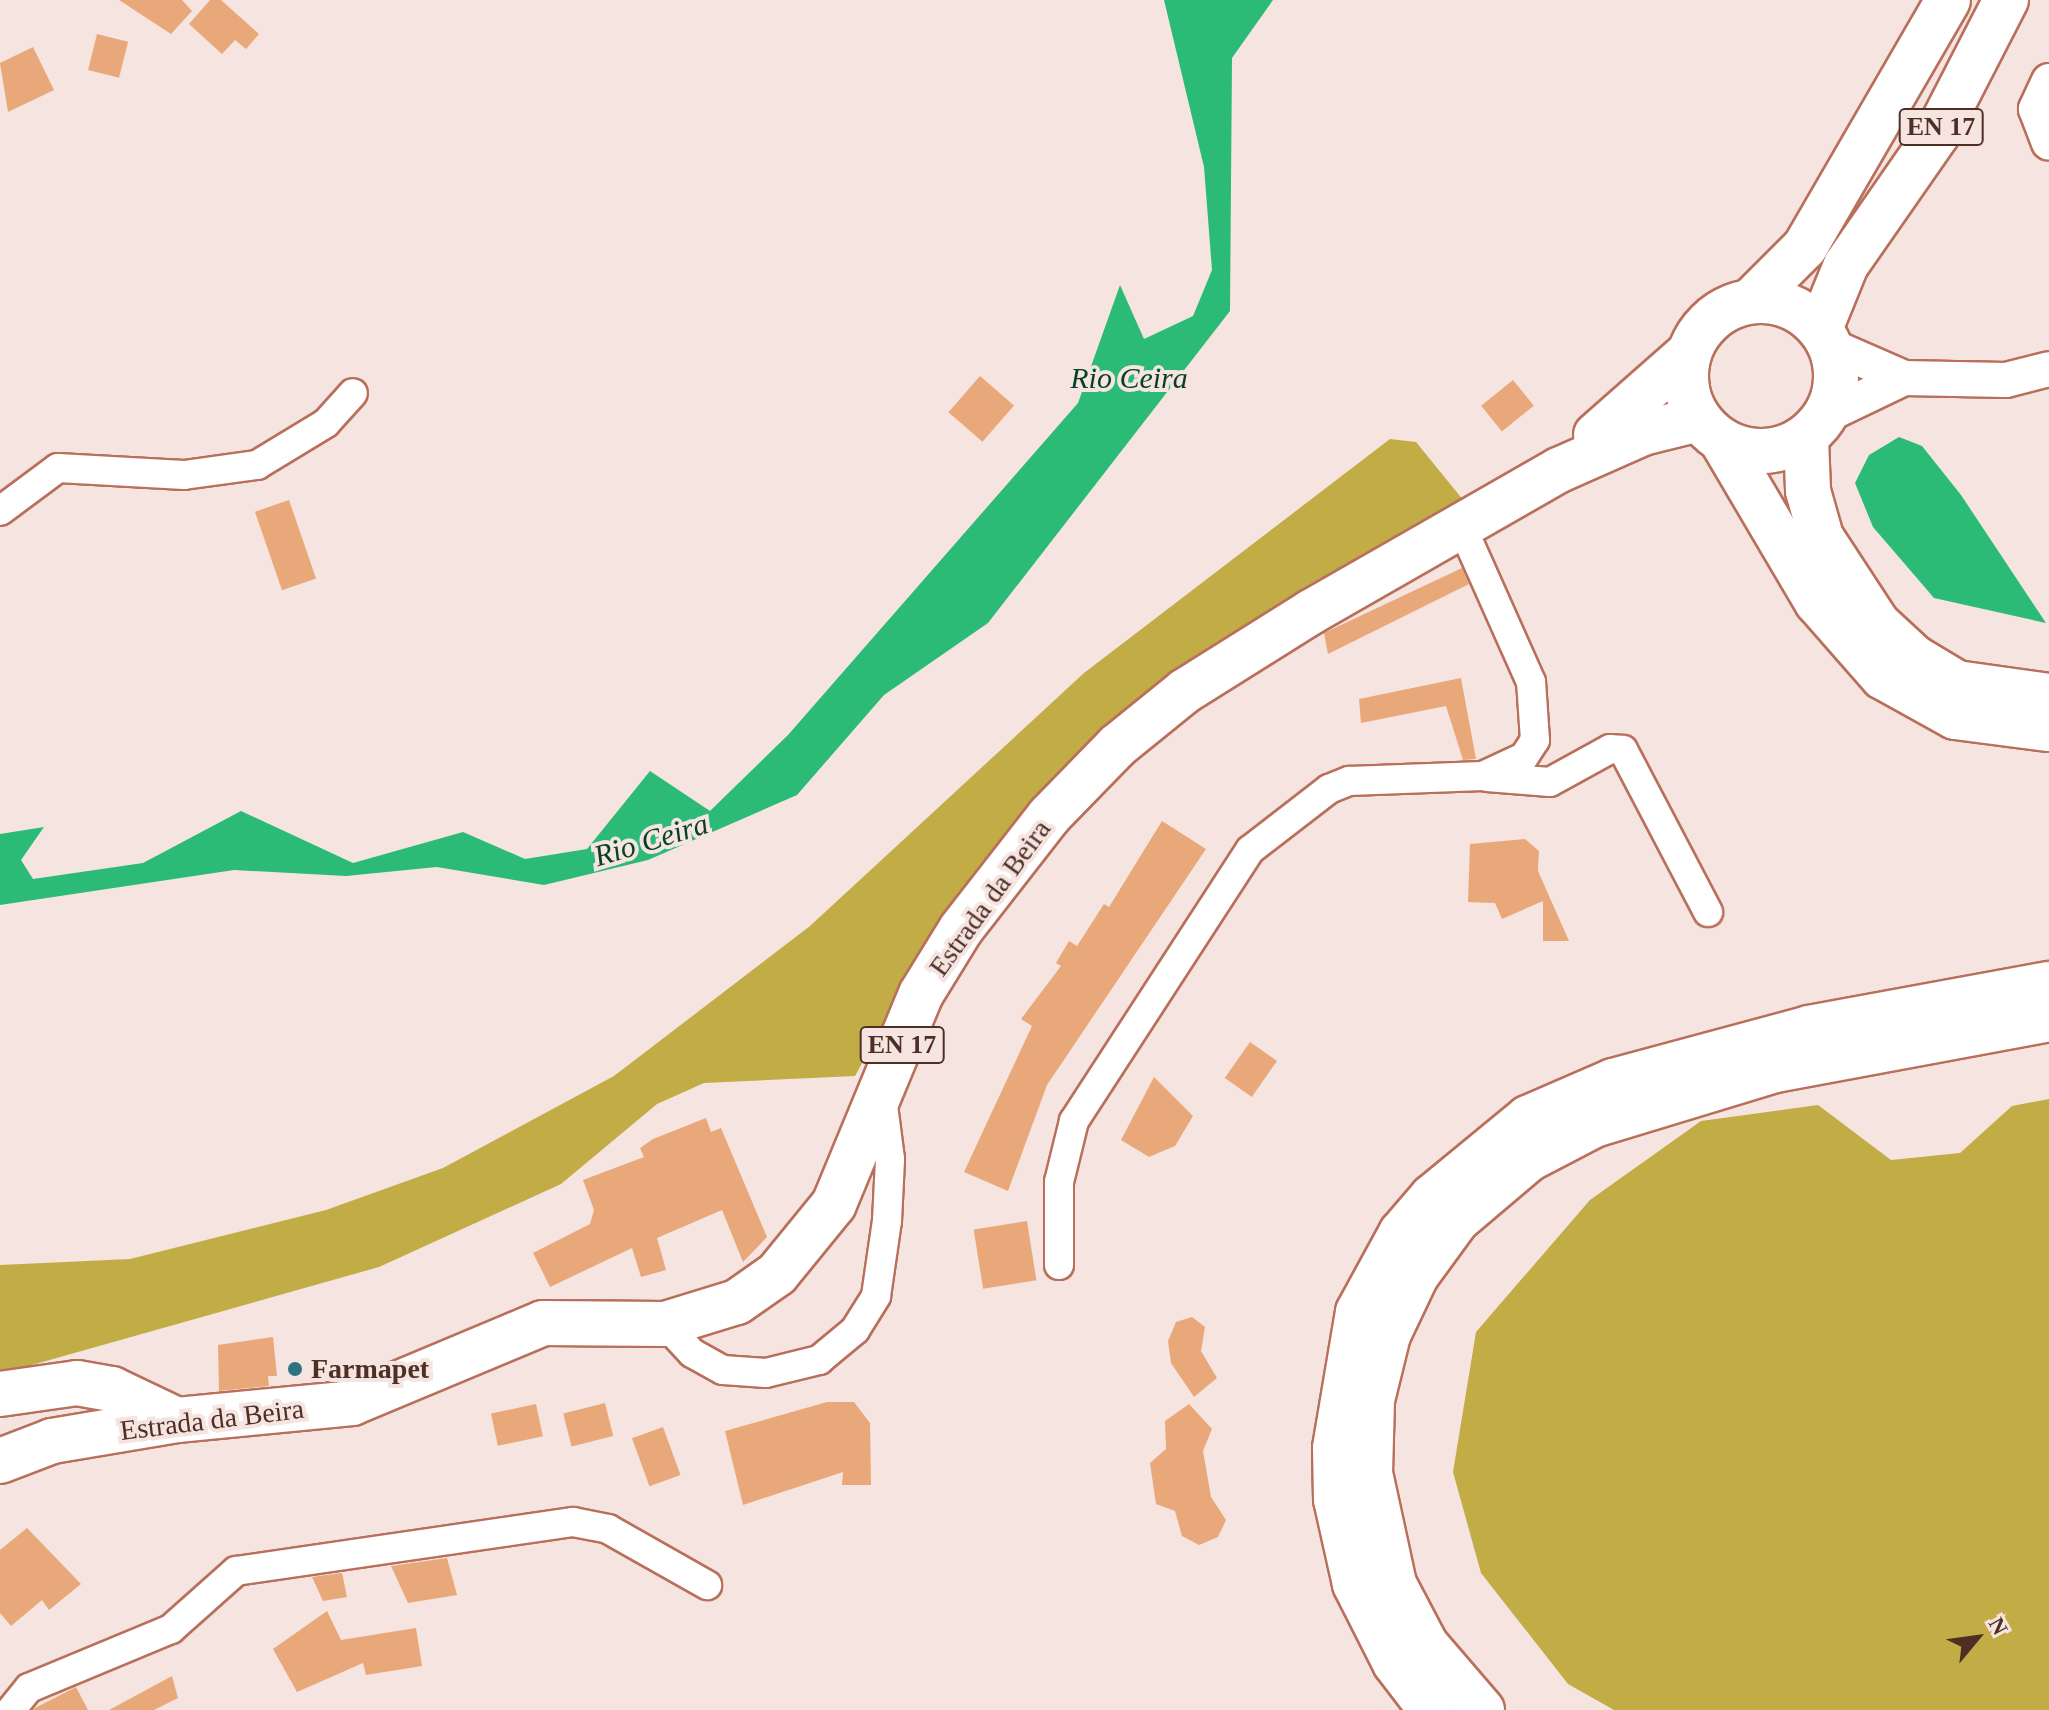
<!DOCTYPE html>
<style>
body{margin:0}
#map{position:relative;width:2049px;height:1710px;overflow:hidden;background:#f5e4e0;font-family:Georgia,serif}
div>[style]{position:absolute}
.forest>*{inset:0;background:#c2ac45}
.water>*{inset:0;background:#2cbb76}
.building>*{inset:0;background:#e9a879;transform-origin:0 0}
.roads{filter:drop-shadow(2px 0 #b9705b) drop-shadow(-2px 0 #b9705b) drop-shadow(0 2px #b9705b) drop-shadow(0 -2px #b9705b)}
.minor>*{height:28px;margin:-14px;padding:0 14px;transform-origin:14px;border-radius:14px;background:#fff}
.tertiary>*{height:34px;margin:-17px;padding:0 17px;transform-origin:17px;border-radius:17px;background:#fff}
.primary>*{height:44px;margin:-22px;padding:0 22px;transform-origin:22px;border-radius:22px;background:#fff}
.primary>.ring{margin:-22px;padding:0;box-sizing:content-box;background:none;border:44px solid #fff;border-radius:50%}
.dots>*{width:22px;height:22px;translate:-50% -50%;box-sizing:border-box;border:4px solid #f5e4e0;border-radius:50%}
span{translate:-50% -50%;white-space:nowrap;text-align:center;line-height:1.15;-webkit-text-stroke:8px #f5e4e0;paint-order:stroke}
.shield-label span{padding:2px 6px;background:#f5e4e0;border:2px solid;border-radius:6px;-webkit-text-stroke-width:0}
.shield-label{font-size:26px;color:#4e2f26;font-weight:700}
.street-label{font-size:28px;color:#4e2f26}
.poi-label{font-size:28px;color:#4e2f26;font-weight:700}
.left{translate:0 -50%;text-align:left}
.water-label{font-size:30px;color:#063f24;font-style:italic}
.north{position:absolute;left:1937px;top:1598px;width:80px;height:80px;-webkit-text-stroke:6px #f5e4e0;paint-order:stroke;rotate:61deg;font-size:22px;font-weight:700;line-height:32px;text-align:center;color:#4e2f26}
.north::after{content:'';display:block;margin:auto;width:28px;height:36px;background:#4e2f26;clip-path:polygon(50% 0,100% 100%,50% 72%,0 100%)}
</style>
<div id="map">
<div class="forest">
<div style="clip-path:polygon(1390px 439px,1416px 442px,1464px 501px,1312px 583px,1158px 685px,902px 990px,855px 1076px,704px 1083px,657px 1104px,561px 1184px,379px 1267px,0 1374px,0 1265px,130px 1259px,326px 1210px,443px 1168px,614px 1076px,810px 926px,1084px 673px)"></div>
<div style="clip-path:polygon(2049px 1099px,2049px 1710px,1614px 1710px,1568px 1684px,1481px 1573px,1453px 1472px,1476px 1332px,1590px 1200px,1701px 1121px,1818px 1105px,1891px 1160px,1960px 1153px,2012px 1106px)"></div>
</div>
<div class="water">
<div style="clip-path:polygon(1164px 0,1273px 0,1232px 58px,1230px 311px,988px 623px,884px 695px,797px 795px,648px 860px,544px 885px,437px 867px,346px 876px,234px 870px,0 905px,0 834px,44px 827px,21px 860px,33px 879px,143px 863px,241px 811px,353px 863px,463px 832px,525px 859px,587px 849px,650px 771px,710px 811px,788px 735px,1078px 403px,1120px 285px,1144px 339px,1193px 316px,1212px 270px,1204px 167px)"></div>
<div style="clip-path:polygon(1899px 437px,1922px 446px,1961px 495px,2046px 623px,1934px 598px,1873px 527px,1855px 483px,1869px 455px)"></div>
</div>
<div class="building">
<div style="clip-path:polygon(119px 0,182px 0,192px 11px,171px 34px)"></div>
<div style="clip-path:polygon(210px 0,221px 0,259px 34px,246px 49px,235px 40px,222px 54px,189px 24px)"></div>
<div style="left:97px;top:34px;width:32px;height:37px;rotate:14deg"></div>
<div style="clip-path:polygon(33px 47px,54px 90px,8px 112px,0 63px)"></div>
<div style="left:980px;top:376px;width:45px;height:48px;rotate:41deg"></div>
<div style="left:1513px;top:380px;width:33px;height:41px;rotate:51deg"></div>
<div style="left:289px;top:500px;width:83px;height:36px;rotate:71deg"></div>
<div style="clip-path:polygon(1462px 568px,1469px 584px,1328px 654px,1324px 633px)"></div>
<div style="clip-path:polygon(1461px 678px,1476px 759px,1463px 760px,1446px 706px,1361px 723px,1359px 699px)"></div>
<div style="clip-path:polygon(1162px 821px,1206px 849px,1047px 1085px,1008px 1191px,964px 1172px,1032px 1026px,1021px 1019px,1061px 966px,1056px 963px,1069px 941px,1077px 946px,1104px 904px,1109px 907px)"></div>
<div style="clip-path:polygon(1525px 839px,1539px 851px,1538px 871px,1569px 941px,1543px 941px,1543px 901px,1502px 919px,1495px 903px,1468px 902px,1470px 844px)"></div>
<div style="left:1250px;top:1042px;width:33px;height:44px;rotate:35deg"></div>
<div style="clip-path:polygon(1154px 1077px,1193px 1116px,1175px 1146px,1149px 1157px,1121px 1140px)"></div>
<div style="clip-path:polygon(706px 1118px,711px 1132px,721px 1128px,767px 1237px,743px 1262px,722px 1210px,657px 1238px,666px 1270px,641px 1277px,632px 1248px,550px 1287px,533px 1253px,590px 1224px,594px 1210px,583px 1180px,644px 1157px,640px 1148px,653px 1139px)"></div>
<div style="left:1027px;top:1221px;width:60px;height:54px;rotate:81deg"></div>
<div style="clip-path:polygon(1192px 1317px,1205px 1327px,1201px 1351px,1217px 1378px,1194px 1397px,1171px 1363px,1168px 1341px,1176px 1322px)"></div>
<div style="clip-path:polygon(273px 1337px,277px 1376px,268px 1376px,269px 1386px,219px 1391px,218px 1345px)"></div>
<div style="clip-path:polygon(827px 1402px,854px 1402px,870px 1423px,871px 1485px,842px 1485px,843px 1472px,743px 1505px,725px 1431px)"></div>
<div style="left:605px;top:1403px;width:34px;height:43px;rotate:76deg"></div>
<div style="left:536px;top:1404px;width:33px;height:46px;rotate:78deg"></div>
<div style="clip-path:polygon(1189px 1404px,1212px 1429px,1203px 1451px,1211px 1497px,1226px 1520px,1218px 1537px,1199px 1545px,1182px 1536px,1175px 1511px,1156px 1504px,1150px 1463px,1166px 1449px,1165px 1421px)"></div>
<div style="left:663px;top:1427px;width:51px;height:33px;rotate:70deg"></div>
<div style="clip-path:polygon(27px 1528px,81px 1584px,49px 1610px,42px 1600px,11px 1626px,0 1613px,0 1550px)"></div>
<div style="clip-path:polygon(447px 1558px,457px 1595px,408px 1603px,391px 1566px)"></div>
<div style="clip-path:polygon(342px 1573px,347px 1597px,323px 1601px,312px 1577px)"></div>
<div style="clip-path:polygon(327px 1611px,341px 1640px,416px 1628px,422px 1666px,366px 1675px,363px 1663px,297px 1692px,273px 1649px)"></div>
<div style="clip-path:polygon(172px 1676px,178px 1698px,154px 1710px,109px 1710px)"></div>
<div style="clip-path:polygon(76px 1687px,88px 1710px,33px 1710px,35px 1708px)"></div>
</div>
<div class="roads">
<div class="minor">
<div style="left:0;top:511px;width:72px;rotate:-36.6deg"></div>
<div style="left:58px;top:468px;width:126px;rotate:3.2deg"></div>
<div style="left:184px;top:475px;width:74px;rotate:-7.8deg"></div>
<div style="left:257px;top:465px;width:81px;rotate:-31.3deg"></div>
<div style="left:326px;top:423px;width:40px;rotate:-48deg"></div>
<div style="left:1487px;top:777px;width:63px;rotate:4.5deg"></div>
<div style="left:1550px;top:782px;width:68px;rotate:-28.8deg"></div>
<div style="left:1610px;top:749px;width:13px;rotate:4deg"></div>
<div style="left:1623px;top:750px;width:183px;rotate:62.3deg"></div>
<div style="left:1059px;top:1265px;width:83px;rotate:-90deg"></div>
<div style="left:1059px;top:1182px;width:63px;rotate:-76.2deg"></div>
<div style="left:1074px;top:1121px;width:323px;rotate:-57deg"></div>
<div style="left:1250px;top:850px;width:100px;rotate:-37.7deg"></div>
<div style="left:1329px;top:789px;width:22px;rotate:-22deg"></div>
<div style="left:1349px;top:781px;width:134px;rotate:-2.1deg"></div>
<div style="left:1483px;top:776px;width:45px;rotate:-24.9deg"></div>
<div style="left:1524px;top:757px;width:20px;rotate:-57deg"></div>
<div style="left:1535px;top:740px;width:58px;rotate:-93.9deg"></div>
<div style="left:1531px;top:682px;width:170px;rotate:-114deg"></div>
<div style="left:665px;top:1324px;width:40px;rotate:47deg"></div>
<div style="left:692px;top:1353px;width:35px;rotate:29deg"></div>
<div style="left:723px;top:1370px;width:43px;rotate:4deg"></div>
<div style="left:766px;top:1373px;width:55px;rotate:-13.8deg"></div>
<div style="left:819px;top:1360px;width:47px;rotate:-39.8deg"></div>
<div style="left:855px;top:1330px;width:40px;rotate:-58deg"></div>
<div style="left:876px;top:1296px;width:76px;rotate:-81.7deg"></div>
<div style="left:887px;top:1221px;width:62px;rotate:-87.2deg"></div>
<div style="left:890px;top:1159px;width:63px;rotate:-97.4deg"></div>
<div style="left:11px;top:1710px;width:28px;rotate:-51deg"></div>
<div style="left:29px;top:1688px;width:154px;rotate:-22.6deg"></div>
<div style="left:171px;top:1629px;width:87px;rotate:-41.7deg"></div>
<div style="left:236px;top:1571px;width:341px;rotate:-8.3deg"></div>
<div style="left:573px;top:1522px;width:36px;rotate:11deg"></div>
<div style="left:608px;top:1529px;width:114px;rotate:29.5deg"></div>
</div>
<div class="tertiary">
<div style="left:2049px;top:81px;width:31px;rotate:115deg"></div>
<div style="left:2036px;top:109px;width:36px;rotate:69deg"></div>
<div style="left:1831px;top:346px;width:80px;rotate:23.7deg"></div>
<div style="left:1904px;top:378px;width:102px;rotate:1.1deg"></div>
<div style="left:2006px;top:380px;width:44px;rotate:-14.3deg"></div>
<div style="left:1827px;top:415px;width:85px;rotate:-25.7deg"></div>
</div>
<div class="primary">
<div class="ring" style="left:1686px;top:301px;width:106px;height:106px"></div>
<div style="left:1751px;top:301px;width:76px;rotate:-45deg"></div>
<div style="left:1805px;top:247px;width:285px;rotate:-59.9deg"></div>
<div style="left:1820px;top:329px;width:69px;rotate:-67.9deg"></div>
<div style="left:1846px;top:265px;width:160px;rotate:-55.2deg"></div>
<div style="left:1937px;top:134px;width:151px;rotate:-62.8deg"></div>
<div style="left:1596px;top:435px;width:124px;rotate:-41.4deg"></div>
<div style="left:1806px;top:438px;width:53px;rotate:87.8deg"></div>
<div style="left:1808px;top:491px;width:48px;rotate:74.2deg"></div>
<div style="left:1821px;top:537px;width:104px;rotate:56.8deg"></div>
<div style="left:1878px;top:624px;width:50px;rotate:42.6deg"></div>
<div style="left:1915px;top:658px;width:49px;rotate:30.8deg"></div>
<div style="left:1957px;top:683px;width:93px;rotate:8deg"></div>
<div style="left:1722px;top:441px;width:187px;rotate:59.5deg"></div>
<div style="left:1817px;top:602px;width:100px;rotate:48.7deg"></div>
<div style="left:1883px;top:677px;width:82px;rotate:29.1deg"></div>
<div style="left:1955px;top:717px;width:95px;rotate:7.3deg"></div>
<div style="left:0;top:1394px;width:78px;rotate:-8.1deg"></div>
<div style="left:77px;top:1383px;width:36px;rotate:10deg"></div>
<div style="left:112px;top:1389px;width:72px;rotate:25.5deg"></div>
<div style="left:0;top:1461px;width:56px;rotate:-21deg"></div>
<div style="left:52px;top:1441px;width:127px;rotate:-9.5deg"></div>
<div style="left:177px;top:1420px;width:176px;rotate:-5.5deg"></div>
<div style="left:352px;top:1403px;width:207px;rotate:-22.7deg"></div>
<div style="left:543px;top:1323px;width:122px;rotate:0.5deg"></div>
<div style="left:665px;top:1324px;width:75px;rotate:-17deg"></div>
<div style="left:737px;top:1302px;width:49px;rotate:-35deg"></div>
<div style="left:777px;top:1274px;width:90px;rotate:-50.8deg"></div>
<div style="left:834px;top:1204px;width:227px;rotate:-67.5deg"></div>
<div style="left:921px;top:994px;width:76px;rotate:-58.4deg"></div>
<div style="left:961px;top:929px;width:143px;rotate:-52.1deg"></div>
<div style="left:1049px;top:816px;width:98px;rotate:-45.8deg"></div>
<div style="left:1117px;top:746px;width:87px;rotate:-39deg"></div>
<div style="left:1185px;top:691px;width:149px;rotate:-32.1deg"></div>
<div style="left:1311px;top:612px;width:286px;rotate:-29.8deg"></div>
<div style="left:1559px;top:470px;width:92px;rotate:-23.8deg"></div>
<div style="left:1643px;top:433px;width:58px;rotate:-14deg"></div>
<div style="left:1431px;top:1710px;width:59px;rotate:-127.5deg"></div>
<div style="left:1395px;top:1663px;width:89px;rotate:-116.9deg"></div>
<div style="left:1355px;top:1584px;width:87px;rotate:-102.6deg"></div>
<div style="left:1336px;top:1499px;width:51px;rotate:-91.1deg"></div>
<div style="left:1335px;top:1448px;width:138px;rotate:-80.4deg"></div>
<div style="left:1358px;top:1312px;width:90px;rotate:-61.4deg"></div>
<div style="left:1401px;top:1233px;width:48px;rotate:-49.3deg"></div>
<div style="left:1432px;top:1197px;width:124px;rotate:-39.5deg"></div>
<div style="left:1528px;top:1118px;width:93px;rotate:-23.5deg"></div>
<div style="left:1613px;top:1081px;width:203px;rotate:-15.1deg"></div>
<div style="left:1809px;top:1028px;width:244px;rotate:-10.4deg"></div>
<div style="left:1482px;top:1710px;width:86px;rotate:-130.7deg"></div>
<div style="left:1426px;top:1645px;width:69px;rotate:-117.7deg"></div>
<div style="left:1394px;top:1584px;width:114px;rotate:-102.2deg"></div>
<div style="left:1370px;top:1473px;width:73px;rotate:-88.4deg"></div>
<div style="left:1372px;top:1400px;width:67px;rotate:-76.2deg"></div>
<div style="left:1388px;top:1335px;width:65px;rotate:-64.6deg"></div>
<div style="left:1416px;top:1276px;width:69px;rotate:-53.8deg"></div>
<div style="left:1457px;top:1220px;width:94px;rotate:-40.3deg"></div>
<div style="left:1529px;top:1159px;width:73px;rotate:-27.6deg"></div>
<div style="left:1594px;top:1125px;width:189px;rotate:-16.9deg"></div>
<div style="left:1775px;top:1070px;width:279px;rotate:-10.5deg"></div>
</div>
</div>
<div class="dots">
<div style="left:295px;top:1369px;background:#2f7383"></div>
</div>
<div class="shield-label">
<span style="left:1941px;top:127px">EN 17</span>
<span style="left:902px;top:1045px">EN 17</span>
</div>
<div class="street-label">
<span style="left:990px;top:898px;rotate:-54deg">Estrada da Beira</span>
<span style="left:212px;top:1420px;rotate:-7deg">Estrada da Beira</span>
</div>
<div class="poi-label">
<span class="left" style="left:311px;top:1369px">Farmapet</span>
</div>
<div class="water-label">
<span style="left:1129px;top:378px">Rio Ceira</span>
<span style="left:651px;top:840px;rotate:-17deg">Rio Ceira</span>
</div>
<div class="north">N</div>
</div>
